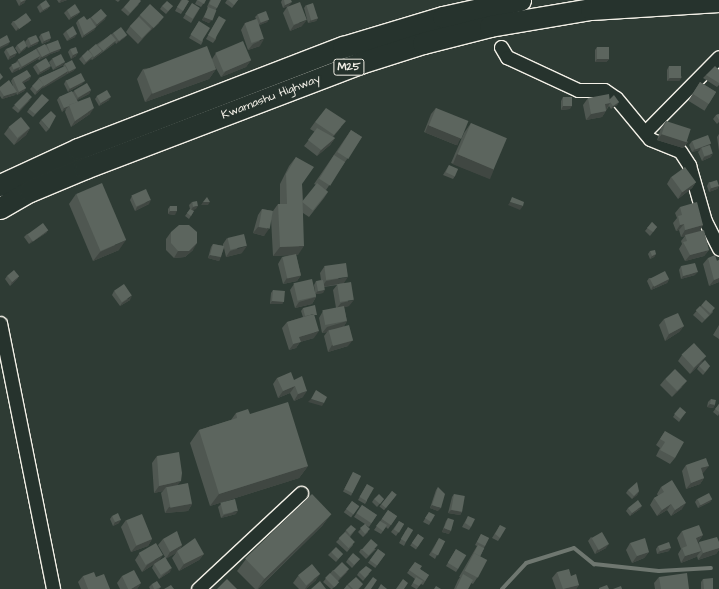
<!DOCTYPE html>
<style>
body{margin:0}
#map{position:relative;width:719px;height:589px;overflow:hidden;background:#2e3b34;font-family:"Architects Daughter",sans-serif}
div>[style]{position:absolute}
.stream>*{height:4px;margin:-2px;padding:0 2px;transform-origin:2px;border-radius:2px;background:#6f7770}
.roads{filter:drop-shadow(1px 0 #f4f1e8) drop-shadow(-1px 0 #f4f1e8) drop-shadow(0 1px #f4f1e8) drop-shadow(0 -1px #f4f1e8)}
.minor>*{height:13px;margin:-6.5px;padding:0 6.5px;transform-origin:6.5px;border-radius:6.5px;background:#26332d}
.primary>*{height:21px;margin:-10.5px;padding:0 10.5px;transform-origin:10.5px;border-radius:10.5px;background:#26332d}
.wall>*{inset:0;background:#4f5751;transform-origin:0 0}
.shaded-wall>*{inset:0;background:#404742;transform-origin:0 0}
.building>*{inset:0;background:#5c655e;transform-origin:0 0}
span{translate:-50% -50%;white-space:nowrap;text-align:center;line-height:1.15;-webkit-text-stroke:4px #26332d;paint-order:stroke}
.shield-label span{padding:1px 3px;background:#26332d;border:1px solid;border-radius:3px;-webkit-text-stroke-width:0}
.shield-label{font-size:11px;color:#f4f1e8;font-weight:700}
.street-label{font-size:12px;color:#f4f1e8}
</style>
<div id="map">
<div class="stream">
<div style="left:502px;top:589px;width:35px;rotate:-47deg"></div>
<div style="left:526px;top:563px;width:50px;rotate:-17.4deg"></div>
<div style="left:574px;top:548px;width:26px;rotate:39deg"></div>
<div style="left:594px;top:564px;width:65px;rotate:6.1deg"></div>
<div style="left:659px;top:571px;width:52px;rotate:-3.3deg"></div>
</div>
<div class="roads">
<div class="minor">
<div style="left:501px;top:47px;width:12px;rotate:59deg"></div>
<div style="left:507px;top:57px;width:78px;rotate:24.9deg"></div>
<div style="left:578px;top:90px;width:26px"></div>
<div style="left:604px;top:90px;width:14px;rotate:34deg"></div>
<div style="left:616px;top:98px;width:53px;rotate:50.3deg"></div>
<div style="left:650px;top:139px;width:32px;rotate:22deg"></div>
<div style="left:680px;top:151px;width:17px;rotate:57deg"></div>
<div style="left:689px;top:165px;width:58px;rotate:74.1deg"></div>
<div style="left:705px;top:221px;width:31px;rotate:63deg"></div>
<div style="left:645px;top:132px;width:105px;rotate:-45.4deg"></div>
<div style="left:0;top:323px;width:271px;rotate:78.7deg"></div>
<div style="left:198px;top:589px;width:141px;rotate:-43deg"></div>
</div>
<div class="primary">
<div style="left:0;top:185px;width:86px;rotate:-24.8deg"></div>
<div style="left:78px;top:149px;width:284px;rotate:-21.1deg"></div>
<div style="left:343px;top:47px;width:104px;rotate:-16.7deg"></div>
<div style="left:443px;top:17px;width:79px;rotate:-12.4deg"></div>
<div style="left:0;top:208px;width:34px;rotate:-30deg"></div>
<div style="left:30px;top:191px;width:60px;rotate:-22.7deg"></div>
<div style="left:85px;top:168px;width:294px;rotate:-20.9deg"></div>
<div style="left:360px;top:63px;width:66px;rotate:-17.6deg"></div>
<div style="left:423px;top:43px;width:69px;rotate:-14.2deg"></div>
<div style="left:490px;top:26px;width:102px;rotate:-9.6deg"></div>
<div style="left:591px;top:9px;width:128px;rotate:-3.6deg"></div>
</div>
</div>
<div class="wall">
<div style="clip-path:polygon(16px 0,26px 0,24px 3px,19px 6px)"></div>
<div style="clip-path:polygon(57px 0,67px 0,59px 3px)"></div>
<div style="clip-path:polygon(115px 0,120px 0,118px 2px)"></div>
<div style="clip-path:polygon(181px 0,189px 1px,181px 14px,175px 11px)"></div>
<div style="clip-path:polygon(197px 0,206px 0,201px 7px,195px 4px)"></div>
<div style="clip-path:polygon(210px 0,221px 0,209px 23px,202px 20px,208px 8px,207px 7px)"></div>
<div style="clip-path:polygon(227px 0,238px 0,232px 8px,225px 3px)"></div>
<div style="clip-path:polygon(282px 0,291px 0,289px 6px,283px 8px,281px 2px)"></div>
<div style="clip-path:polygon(40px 4px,50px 6px,47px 9px,40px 13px,37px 7px)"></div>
<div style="clip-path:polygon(139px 4px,128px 16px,121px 10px,124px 7px)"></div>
<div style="clip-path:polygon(306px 5px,318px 18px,316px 21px,308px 23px,304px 8px)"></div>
<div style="clip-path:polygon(162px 6px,173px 6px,166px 14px,160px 9px)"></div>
<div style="clip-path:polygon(190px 7px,200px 8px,191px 23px,183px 18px)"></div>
<div style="clip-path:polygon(287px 7px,302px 26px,290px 31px,283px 13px)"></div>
<div style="clip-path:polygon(101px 9px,105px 19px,96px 27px,94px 30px,82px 38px,76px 23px,78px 20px,87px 20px,90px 18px)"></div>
<div style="clip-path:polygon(67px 10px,80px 12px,77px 15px,69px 20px,64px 13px)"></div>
<div style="clip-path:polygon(258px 14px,269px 19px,267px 22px,259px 25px,260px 46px,248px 50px,241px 30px,245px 23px,256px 19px,255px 17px)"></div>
<div style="clip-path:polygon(140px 15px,159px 23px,148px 33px,138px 44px,126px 32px,130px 26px)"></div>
<div style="clip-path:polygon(219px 16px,216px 39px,213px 43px,206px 39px)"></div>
<div style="clip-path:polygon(31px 20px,28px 23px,16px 31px,11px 24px,13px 21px)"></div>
<div style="clip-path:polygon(199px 21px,203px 41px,201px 45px,189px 38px)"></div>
<div style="clip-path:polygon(66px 31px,75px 37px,67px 41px,63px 34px)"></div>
<div style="clip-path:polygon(113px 33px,127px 35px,124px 38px,116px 44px,115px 42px,114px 44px,92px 60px,91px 59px,84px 65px,79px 59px,82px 56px,97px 44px,112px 34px)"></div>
<div style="clip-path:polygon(41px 34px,51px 38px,49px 41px,42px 44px,39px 37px)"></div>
<div style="clip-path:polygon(28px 38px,39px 41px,37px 44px,28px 48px,25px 42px)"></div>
<div style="clip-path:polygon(47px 44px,61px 48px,59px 51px,48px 55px,39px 60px,38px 59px,19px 70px,19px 69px,18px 70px,12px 73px,9px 68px,12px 65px,15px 63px,18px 60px,36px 49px,37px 48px,46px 45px)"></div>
<div style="clip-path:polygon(17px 45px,27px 46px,25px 49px,19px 54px,15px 48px)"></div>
<div style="clip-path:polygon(597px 47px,609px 59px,606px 62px,595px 62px,595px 50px)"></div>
<div style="clip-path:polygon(6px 49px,15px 56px,8px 60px,4px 52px)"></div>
<div style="clip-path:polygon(70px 49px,76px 56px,71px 59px,68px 52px)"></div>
<div style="clip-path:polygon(216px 53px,251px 60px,246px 67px,221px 77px,213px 63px,216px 69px,209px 79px,145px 102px,137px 79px,143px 69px,212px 59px)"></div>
<div style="clip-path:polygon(52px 59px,63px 65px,53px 70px,49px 62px)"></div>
<div style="clip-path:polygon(65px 63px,76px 68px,73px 71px,67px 74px,42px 88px,35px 95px,30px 89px,39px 78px,64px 67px,63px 66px)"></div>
<div style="clip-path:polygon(36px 64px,51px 66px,49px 69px,38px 75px,33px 67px)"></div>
<div style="clip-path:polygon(669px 66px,682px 77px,679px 81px,667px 81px,667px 70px)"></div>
<div style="clip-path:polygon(719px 70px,719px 85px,717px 87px,703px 78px,706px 75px)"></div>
<div style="clip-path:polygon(31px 76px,29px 80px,23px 83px,26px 88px,24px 91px,17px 95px,16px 93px,15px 95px,2px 99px,0 96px,0 87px,13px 86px,11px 81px,13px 78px)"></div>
<div style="clip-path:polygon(66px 80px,82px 84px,68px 92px,64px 84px)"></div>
<div style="left:700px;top:82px;width:19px;height:22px;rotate:32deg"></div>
<div style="clip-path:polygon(91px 90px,89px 94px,77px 100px,78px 102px,90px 114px,71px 127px,65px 112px,66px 109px,62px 112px,57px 100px,59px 97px,73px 92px,74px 91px)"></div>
<div style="clip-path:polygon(97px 96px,109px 100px,99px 106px,95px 99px)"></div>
<div style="clip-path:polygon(563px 97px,570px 109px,561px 110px,561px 101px)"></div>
<div style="clip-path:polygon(588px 98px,610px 99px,619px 102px,617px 105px,611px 109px,609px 106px,602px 117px,586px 120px,583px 105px)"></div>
<div style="clip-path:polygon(30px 100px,18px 113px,12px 108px,15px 105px)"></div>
<div style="clip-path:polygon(49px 100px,33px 117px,27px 112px,29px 109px)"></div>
<div style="clip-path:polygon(436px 108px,461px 138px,456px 145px,424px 132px,431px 114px)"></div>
<div style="clip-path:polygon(719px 114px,719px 122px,717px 124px,713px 119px,716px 115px)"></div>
<div style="clip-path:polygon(41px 120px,49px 129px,46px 132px,39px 123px)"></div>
<div style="clip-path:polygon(666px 121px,688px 142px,683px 148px,657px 140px,661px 128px)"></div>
<div style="clip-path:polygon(315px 122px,341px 127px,333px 137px,335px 138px,330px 145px,317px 156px,304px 146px,315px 132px,310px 129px)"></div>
<div style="clip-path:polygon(471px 123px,494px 169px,488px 178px,451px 163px,464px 133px)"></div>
<div style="clip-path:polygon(9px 127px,30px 128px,26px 135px,14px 145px,4px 134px)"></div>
<div style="clip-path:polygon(351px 130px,362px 137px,326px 190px,328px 192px,324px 198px,309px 217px,303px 213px,298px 255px,296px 255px,301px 275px,297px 281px,283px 284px,278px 264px,282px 257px,290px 255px,273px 256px,271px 219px,264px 236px,253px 233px,258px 215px,262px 209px,273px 211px,278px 204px,280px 204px,280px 184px,289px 166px,296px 157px,302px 184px,303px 202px,316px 185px,314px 184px)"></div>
<div style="clip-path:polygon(719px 134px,719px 151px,717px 137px)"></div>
<div style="clip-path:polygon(692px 141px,711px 143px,709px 145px,711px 157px,702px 161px,698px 152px,700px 150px,692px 152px,689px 145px)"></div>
<div style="clip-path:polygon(449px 165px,455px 176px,453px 179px,443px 175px)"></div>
<div style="clip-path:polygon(671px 177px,696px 182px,692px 188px,678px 199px,667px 184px)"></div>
<div style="clip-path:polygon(709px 182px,719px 185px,719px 186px,717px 189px,709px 192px,707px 186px)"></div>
<div style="clip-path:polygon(76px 194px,119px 250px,93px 261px,69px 204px)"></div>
<div style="clip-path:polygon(132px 196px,149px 204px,135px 211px,130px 200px)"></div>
<div style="clip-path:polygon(192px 202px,196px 209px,191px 210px,194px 211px,189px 219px,185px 216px,190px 209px,189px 205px)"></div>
<div style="clip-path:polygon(170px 206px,175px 215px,168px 214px,168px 209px)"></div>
<div style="clip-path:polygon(680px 207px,703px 225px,699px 232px,709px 250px,704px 256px,685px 261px,679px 249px,682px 244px,681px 241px,685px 236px,681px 237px,679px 230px,676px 231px,673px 223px,677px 218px,675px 213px)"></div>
<div style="clip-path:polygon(652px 222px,657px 227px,650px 236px,645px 231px)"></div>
<div style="clip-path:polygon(48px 230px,46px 233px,29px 244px,24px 237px,27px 234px)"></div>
<div style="clip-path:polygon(171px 232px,193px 250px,185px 257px,174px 258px,166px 250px,166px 239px)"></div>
<div style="clip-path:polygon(227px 238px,242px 253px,226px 257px,224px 248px,219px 261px,208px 258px,211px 247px,213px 244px,223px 246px,223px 244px)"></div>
<div style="clip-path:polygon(650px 251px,656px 254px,654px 257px,650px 259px,648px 254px)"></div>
<div style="clip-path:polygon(708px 258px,717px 261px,719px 260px,719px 282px,709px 286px,703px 264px)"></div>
<div style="clip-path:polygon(681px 266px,695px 275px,681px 279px,679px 270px)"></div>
<div style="clip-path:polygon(324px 267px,344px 283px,349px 306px,344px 307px,347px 321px,344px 326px,348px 346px,328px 352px,324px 336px,327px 332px,322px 333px,319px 318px,323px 311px,336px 308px,333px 290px,337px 285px,324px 287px,323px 293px,316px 294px,316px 297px,312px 304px,295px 308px,290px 290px,294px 284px,315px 292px,314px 285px,316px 281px,321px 280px,320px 273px)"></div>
<div style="clip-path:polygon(7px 276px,19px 276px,17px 279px,10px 286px,5px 279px)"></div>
<div style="clip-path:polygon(649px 278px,669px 279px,667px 283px,651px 290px,647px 281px)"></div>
<div style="clip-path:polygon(273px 290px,284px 301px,282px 304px,270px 304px,271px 293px)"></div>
<div style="clip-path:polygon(114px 291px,130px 300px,120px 306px,112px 295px)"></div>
<div style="clip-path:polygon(706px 300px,713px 312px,702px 323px,693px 315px)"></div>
<div style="clip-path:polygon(303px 308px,315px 318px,314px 338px,300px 342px,296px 348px,289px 350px,282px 328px,287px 322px,303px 317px,301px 311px)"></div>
<div style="clip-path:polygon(664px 319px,684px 326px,679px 332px,665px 341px,659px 325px)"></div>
<div style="clip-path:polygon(719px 325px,719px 339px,713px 335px)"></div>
<div style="clip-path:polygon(682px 355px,702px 362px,690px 374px,678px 361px)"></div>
<div style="clip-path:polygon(699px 366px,710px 366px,708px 369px,703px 375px,697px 369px)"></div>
<div style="clip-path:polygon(277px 378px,294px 380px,303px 397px,294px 401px,290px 393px,278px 398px,273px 384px)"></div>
<div style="clip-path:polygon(665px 379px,682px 387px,672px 397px,660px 385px)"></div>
<div style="clip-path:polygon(711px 399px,715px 405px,713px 408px,707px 407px,708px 402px)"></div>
<div style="clip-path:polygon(719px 404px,719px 414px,718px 416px,713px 412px)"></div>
<div style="clip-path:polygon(686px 412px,679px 422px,673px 417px,675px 414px)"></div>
<div style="clip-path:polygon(236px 413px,250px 414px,308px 466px,299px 478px,210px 506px,190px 443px,199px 430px,231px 420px)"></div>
<div style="clip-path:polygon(665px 431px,675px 458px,670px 464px,656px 456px,660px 448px,656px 445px)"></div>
<div style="clip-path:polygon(157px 456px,192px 504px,188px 511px,165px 513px,161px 493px,163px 491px,154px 493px,152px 463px)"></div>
<div style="clip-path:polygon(686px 465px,704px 472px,702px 473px,704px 478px,700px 484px,686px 489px,682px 471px)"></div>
<div style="left:353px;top:472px;width:9px;height:22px;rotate:27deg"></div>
<div style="clip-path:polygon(367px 484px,367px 501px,365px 504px,358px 500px)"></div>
<div style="clip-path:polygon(438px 487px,438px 511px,430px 508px,436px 490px)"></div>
<div style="clip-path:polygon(661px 487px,682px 509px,671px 516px,667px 510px,657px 516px,650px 505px,654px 498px,658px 496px,657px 494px)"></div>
<div style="clip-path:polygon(628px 490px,639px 491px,637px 495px,632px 499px,626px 493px)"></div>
<div style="left:392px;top:491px;width:6px;height:20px;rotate:39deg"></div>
<div style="clip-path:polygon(454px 494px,462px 512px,460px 515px,448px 513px,452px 497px)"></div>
<div style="clip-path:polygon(374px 499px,384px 499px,377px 507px,372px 502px)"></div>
<div style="clip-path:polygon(697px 499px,712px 499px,710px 502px,698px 508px,695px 502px)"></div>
<div style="left:352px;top:501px;width:9px;height:14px;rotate:36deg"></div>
<div style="clip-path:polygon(221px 504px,236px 514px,221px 518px,218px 507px)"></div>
<div style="clip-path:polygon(362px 505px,377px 515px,369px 527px,366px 525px,368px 532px,363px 537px,358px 532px,365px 524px,354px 517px)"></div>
<div style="clip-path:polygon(628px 508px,640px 509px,630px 516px,626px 511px)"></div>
<div style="clip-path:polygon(388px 510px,397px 516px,388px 529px,386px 527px,381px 534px,374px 530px)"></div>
<div style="clip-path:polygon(429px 512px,431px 522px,429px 525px,423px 522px)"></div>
<div style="clip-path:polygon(331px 514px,322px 526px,258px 589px,255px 589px,237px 571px,246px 559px)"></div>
<div style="clip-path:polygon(112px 516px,119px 523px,113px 526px,110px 519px)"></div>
<div style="clip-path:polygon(468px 516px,471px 527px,469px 530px,462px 527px)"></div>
<div style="clip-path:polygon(448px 518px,449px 534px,442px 532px,446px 521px)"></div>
<div style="clip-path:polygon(126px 520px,152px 539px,148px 546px,131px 552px,121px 527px)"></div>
<div style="clip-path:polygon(399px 521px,404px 524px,396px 536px,391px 532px)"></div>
<div style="clip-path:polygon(500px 525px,500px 538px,498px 541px,492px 538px)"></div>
<div style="clip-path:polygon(356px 529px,350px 537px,353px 545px,347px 552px,336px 542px,344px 534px,346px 530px)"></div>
<div style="clip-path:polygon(406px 530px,406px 542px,404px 546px,399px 543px)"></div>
<div style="clip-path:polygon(682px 531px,703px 535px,698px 542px,698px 544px,699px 542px,719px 542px,719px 550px,716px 554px,698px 560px,697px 556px,696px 557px,681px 563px,678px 554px,681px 549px,677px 538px)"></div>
<div style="left:418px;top:534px;width:7px;height:14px;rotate:34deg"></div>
<div style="clip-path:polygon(481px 534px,489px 538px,484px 548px,480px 557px,477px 578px,473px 584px,471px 583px,468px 589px,454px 589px,458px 580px,460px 577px,459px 577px,477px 546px,475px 545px)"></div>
<div style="clip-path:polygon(591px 537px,606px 548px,595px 554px,588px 541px)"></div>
<div style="clip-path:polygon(439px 538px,437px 555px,435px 559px,429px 555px)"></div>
<div style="clip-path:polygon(163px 539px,182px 545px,180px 549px,204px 554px,199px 560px,179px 571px,172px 558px,176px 553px,166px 558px,170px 572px,159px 579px,152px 568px,154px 564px,165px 557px,158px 545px)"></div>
<div style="clip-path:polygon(630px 543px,649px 552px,644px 558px,632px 563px,626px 550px)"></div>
<div style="clip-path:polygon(658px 546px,669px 551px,657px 554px,656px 549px)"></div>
<div style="clip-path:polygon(361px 549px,376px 549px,366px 559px,359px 552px)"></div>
<div style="left:378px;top:549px;width:9px;height:17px;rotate:36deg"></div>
<div style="clip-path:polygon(456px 549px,458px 569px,456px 572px,446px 566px)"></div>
<div style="clip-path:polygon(331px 552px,343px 554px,336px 562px,328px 555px)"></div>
<div style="clip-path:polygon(139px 554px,159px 561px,142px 572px,135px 560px)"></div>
<div style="clip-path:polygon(348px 559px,360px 559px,352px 568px,346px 562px)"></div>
<div style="clip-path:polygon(415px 562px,420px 569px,429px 575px,423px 585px,421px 584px,417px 589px,416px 589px,411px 586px,415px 579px,407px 573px)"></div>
<div style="clip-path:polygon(333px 570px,347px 572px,338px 581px,337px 585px,332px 589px,331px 589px,323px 582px)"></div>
<div style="clip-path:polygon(359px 572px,369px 574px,363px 581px,357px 575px)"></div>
<div style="clip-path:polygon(557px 572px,571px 576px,579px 585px,576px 589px,556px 589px,552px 578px)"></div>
<div style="clip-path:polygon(83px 576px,96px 577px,110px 589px,81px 589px,78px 582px)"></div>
<div style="clip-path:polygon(122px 576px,141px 583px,137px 589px,120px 589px,117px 583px)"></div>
<div style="clip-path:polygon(298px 576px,316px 580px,306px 589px,299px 589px,293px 583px)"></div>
<div style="clip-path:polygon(659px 577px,689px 589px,655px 589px,654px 583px)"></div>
<div style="clip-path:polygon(703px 579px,713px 589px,701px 589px,701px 582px)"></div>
<div style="clip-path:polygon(152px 584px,161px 587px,159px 589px,150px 589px,149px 587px)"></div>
<div style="clip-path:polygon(348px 584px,363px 584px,359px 589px,344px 589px)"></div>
</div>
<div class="shaded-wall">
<div style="clip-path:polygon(26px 0,24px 3px,19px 6px,21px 2px)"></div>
<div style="clip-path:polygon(61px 0,67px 0,59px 3px)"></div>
<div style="clip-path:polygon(292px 2px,289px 6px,283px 8px,285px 5px)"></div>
<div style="clip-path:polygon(50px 6px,47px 9px,40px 13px,43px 10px)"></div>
<div style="clip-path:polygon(80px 12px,77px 15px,69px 20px,71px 17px)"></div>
<div style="clip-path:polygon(107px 16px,105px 19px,95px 28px,97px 24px)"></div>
<div style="clip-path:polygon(164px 17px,159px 23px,148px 33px,138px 44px,143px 38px,153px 27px)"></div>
<div style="clip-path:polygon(204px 17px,212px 20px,209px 23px,202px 20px)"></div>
<div style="clip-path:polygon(318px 18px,316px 21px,308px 23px,311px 20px)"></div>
<div style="clip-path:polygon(269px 19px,267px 22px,258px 26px,261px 22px)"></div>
<div style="clip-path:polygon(31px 20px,28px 23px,16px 31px,18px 28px)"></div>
<div style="clip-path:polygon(307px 20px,302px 26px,290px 31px,294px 25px)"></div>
<div style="clip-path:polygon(96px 27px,94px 30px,82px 38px,84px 35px)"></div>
<div style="clip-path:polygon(77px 34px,75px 37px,67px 41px,70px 38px)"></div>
<div style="clip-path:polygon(127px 35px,124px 38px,116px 44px,118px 41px)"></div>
<div style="clip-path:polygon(51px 38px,49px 41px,42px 44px,44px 41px)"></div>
<div style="clip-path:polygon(264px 39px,260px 46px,248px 50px,253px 44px)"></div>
<div style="clip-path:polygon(116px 40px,114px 44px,100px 53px,102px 50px)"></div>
<div style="clip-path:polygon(39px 41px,37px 44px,28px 48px,31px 45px)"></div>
<div style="clip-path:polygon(10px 42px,8px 45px,0 49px,0 47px)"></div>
<div style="clip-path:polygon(27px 46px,25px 49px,19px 54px,21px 51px)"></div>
<div style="clip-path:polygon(61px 48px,59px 51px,48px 55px,51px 52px)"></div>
<div style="clip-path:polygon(102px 51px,99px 55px,92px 60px,94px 57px)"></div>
<div style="clip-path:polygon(17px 53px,15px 56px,8px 60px,10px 56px)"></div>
<div style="clip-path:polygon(50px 53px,48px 56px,39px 60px,41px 57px)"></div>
<div style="clip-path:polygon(78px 53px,76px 56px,71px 59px,73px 55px)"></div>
<div style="clip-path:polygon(40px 56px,38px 59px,19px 70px,22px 67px)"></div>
<div style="clip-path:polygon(93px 56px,91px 59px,84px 65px,86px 62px)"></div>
<div style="clip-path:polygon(597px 59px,609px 59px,606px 62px,595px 62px)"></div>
<div style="clip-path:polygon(251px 60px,246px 67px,221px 77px,226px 71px)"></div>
<div style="clip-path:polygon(65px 62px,63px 65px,53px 70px,56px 67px)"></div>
<div style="clip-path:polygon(51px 66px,49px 69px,38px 75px,40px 72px)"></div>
<div style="clip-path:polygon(20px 67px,18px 70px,12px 73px,14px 70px)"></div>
<div style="clip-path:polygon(76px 68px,73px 71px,67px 74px,69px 71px)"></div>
<div style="clip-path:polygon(216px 69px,209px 79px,145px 102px,152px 93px)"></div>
<div style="clip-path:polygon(68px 71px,66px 75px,42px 89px,44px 86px)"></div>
<div style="clip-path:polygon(31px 76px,29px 80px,20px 85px,22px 82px)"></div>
<div style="clip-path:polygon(682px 77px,679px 81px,667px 81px,670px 78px)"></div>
<div style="clip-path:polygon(85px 81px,82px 84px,68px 92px,70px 88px)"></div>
<div style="clip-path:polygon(44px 85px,42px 88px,35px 95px,37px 91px)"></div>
<div style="clip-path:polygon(26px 88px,24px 91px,17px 95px,19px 92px)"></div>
<div style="clip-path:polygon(91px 90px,89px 94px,76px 101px,78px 98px)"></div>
<div style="clip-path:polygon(17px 92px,15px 95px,2px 99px,4px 96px)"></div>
<div style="clip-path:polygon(32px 97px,30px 100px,18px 113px,20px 110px)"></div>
<div style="clip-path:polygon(111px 97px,109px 100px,99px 106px,101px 103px)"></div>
<div style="clip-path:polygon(619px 102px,617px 105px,611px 109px,613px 106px)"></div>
<div style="clip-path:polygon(610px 103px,606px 110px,605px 104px)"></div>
<div style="clip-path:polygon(69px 106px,66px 109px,62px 112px,64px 108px)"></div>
<div style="clip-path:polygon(563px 106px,572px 106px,570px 109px,561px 110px)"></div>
<div style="clip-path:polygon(94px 108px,90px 114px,71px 127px,75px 121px)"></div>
<div style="clip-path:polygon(606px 111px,602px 117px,586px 120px,591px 114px)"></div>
<div style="clip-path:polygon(346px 121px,341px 127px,330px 141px,334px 135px)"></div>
<div style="left:428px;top:125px;width:35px;height:8px;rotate:22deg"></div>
<div style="clip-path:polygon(30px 128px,26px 135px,14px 145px,18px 139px)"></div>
<div style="clip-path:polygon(662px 134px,688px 142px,683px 148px,657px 140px)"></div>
<div style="clip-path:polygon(335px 138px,330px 145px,317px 156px,321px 150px)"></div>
<div style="clip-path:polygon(711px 143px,708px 146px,701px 148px,700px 150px,692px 152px,695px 149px)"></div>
<div style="left:457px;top:154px;width:40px;height:11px;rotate:22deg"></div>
<div style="clip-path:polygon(713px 154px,711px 157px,702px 161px,704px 157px)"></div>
<div style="clip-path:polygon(696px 182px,692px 188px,678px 199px,682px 192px)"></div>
<div style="clip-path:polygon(719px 186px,717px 189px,709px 192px,711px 188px)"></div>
<div style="clip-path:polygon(151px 200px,149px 204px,135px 211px,137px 207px)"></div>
<div style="clip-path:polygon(203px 202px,210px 202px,208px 205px,201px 205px)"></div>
<div style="clip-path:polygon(510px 202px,523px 206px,520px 210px,508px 205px)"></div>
<div style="clip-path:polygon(198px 206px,196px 209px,191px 210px,193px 207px)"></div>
<div style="clip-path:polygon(170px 211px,177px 211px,175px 215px,168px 214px)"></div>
<div style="clip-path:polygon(684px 224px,679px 230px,676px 231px,680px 225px)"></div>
<div style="clip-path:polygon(703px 225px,699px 232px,681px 237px,685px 230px)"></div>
<div style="clip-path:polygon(258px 227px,269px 229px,264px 236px,253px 233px)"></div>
<div style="clip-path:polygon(48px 230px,46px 233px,29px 244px,32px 241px)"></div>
<div style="clip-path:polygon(126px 240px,119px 250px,93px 261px,100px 252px)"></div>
<div style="clip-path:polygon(197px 243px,193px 250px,185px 257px,174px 258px,178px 251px)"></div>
<div style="clip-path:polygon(247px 246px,242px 253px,226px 257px,230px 251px)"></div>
<div style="clip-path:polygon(304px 246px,298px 255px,273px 256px,280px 247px)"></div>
<div style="clip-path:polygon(709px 250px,704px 256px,685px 261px,690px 255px)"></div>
<div style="clip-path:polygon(656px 254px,654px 257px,650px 259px,652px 256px)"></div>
<div style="clip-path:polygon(210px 255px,221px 257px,219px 261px,208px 258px)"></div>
<div style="clip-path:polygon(698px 272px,695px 275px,681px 279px,683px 276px)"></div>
<div style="clip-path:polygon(301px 275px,297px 281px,283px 284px,287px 278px)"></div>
<div style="clip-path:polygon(19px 276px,17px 279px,10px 286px,12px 282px)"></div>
<div style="clip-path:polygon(348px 277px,344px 283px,322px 287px,326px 281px)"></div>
<div style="clip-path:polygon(719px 278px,719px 282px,709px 286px,714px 280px)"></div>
<div style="clip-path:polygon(669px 279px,667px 283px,651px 290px,653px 286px)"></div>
<div style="clip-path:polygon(325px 290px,323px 293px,315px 294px,318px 291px)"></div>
<div style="clip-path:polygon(132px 296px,130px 300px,120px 306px,122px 303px)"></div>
<div style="clip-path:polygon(316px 297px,312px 304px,295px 308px,299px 302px)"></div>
<div style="clip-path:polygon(354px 300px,349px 306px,336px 309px,341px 303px)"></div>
<div style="clip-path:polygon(272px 301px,284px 301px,282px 304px,270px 304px)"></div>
<div style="clip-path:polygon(347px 321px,343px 328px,329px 330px,327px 332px,322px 333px,327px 327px)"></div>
<div style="clip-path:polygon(684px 326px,679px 332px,665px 341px,669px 334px)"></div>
<div style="clip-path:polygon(319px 331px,314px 338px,300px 342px,296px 348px,289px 350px,299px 337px)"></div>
<div style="clip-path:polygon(353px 340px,348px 346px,328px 352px,332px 345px)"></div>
<div style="clip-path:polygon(706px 356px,702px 362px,690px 374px,695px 367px)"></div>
<div style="clip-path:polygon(687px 381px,682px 387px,672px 397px,677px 391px)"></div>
<div style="clip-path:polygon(295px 386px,290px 393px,278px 398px,283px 391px)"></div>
<div style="clip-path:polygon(307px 391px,303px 397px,294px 401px,298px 394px)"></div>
<div style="clip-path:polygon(311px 399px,324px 403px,322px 406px,308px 402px)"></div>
<div style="clip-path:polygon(710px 404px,715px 405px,713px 408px,707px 407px)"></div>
<div style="clip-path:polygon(308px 466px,299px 478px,210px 506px,219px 494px)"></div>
<div style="clip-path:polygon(709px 466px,704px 472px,696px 475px,701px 468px)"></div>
<div style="clip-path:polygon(704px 478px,700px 484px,686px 489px,691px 483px)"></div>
<div style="clip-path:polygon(181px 481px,176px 487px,166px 487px,163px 491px,154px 493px,159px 486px)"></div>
<div style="clip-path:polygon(639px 491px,637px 495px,632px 499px,634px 496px)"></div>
<div style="clip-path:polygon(712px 499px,710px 502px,698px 508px,700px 505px)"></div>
<div style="clip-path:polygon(686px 503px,682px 509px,671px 516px,675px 510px)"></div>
<div style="clip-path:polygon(192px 504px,188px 511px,165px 513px,169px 507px)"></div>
<div style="clip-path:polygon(671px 504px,667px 510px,657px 516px,662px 510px)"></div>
<div style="clip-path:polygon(432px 505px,441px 508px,438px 511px,430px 508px)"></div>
<div style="clip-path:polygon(642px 506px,640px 509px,630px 516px,632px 513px)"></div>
<div style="clip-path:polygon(451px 510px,462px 512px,460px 515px,448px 513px)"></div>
<div style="clip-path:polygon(238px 511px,236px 514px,221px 518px,224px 515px)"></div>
<div style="clip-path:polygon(331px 514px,322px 526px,257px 589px,265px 578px)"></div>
<div style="clip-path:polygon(121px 520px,119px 523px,113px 526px,115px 522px)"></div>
<div style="clip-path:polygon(444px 528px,451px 531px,449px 534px,442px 532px)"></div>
<div style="clip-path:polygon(703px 535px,698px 542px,692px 544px,696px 538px)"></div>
<div style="clip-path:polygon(152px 539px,148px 546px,131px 552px,136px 546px)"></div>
<div style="clip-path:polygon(609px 544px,606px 548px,595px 554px,597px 550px)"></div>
<div style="clip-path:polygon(182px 545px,178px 552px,177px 551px,176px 553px,166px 559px,170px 552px)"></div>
<div style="clip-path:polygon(671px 548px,669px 551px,657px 554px,660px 551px)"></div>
<div style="clip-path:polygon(719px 548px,719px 550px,716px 554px,698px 560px,703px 553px)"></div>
<div style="clip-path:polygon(701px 551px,696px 557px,681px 563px,685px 556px)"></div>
<div style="clip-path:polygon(649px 552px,644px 558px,632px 563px,637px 556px)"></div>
<div style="clip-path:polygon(204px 554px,199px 560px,179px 571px,184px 564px)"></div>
<div style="clip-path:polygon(163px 555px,159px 561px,142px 572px,147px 565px)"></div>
<div style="clip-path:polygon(172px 568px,170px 572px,159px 579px,162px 576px)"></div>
<div style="clip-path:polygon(349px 569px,347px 572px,338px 581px,340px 578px)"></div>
<div style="clip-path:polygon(320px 574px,316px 580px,306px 589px,305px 589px,307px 586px)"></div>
<div style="clip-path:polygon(141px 583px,137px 589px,131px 589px)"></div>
<div style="clip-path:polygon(579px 585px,576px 589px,563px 589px)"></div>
</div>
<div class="building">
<div style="clip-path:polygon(20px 0,25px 0,21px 2px)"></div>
<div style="clip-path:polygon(46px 0,50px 6px,43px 10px,40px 4px)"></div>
<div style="clip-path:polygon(130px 0,140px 0,141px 1px,130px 13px,124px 7px)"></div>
<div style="clip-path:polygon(182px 0,187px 0,189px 1px,183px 11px,177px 7px)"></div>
<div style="clip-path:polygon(197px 0,206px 0,204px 4px)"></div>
<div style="clip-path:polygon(211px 0,221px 0,217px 8px,209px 4px)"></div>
<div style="clip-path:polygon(228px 0,238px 0,234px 5px)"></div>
<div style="clip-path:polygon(284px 0,291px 0,292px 2px,285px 5px)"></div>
<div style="clip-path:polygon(167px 1px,173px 6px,168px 11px,162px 6px)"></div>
<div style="left:300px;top:2px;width:19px;height:14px;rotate:69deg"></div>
<div style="left:192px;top:3px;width:9px;height:13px;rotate:32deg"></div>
<div style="left:313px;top:3px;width:16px;height:7px;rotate:72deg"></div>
<div style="clip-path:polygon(75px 4px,80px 12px,71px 17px,67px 10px)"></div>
<div style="left:150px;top:4px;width:19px;height:15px;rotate:43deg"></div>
<div style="left:208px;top:7px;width:9px;height:11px;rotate:21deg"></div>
<div style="left:101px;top:9px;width:9px;height:13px;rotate:49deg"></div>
<div style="left:266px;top:11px;width:9px;height:9px;rotate:69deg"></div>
<div style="left:26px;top:13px;width:9px;height:15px;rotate:54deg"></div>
<div style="clip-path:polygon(84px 16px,87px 20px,90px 18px,96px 27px,84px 35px,78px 20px)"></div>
<div style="left:219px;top:16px;width:8px;height:22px;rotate:30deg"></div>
<div style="left:139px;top:17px;width:17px;height:13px;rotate:45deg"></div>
<div style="left:257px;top:19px;width:21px;height:13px;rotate:71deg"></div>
<div style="left:199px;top:21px;width:13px;height:16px;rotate:32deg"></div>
<div style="clip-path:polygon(73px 26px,77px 34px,70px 38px,66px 31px)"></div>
<div style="left:121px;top:27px;width:10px;height:10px;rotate:53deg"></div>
<div style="clip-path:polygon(49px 31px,51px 38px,44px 41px,41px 34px)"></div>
<div style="left:111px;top:34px;width:8px;height:17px;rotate:50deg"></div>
<div style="clip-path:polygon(7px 35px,10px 42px,0 47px,0 39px)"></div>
<div style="clip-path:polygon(36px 35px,39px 41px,31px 45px,28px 38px)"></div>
<div style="clip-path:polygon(24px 40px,27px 46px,21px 51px,17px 45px)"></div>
<div style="left:58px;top:40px;width:9px;height:12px;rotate:69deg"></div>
<div style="left:243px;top:41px;width:21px;height:30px;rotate:67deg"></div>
<div style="left:45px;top:44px;width:10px;height:9px;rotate:61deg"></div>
<div style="clip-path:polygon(96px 44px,102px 51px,94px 57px,89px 50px)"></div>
<div style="clip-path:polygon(13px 46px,17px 53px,10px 56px,6px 49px)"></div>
<div style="left:207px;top:46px;width:25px;height:68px;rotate:69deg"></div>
<div style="clip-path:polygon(76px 47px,78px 53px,73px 55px,70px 49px)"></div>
<div style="left:597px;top:47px;width:12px;height:12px"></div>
<div style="left:36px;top:49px;width:8px;height:21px;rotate:60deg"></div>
<div style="clip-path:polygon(88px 50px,93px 56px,86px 62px,82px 56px)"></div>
<div style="left:61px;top:54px;width:9px;height:10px;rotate:63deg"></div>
<div style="left:46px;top:58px;width:9px;height:12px;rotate:58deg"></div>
<div style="left:72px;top:60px;width:9px;height:8px;rotate:63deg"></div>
<div style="left:18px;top:62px;width:5px;height:7px;rotate:68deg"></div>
<div style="clip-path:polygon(65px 66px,68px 71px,44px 86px,39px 78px)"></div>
<div style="left:669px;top:66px;width:12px;height:12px"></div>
<div style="clip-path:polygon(715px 66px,719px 70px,719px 83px,706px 75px)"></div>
<div style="clip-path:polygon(27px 70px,31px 76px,22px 82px,26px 88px,19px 92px,13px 78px)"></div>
<div style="clip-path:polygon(0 73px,3px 77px,0 80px)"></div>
<div style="left:81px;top:73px;width:9px;height:17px;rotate:63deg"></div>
<div style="clip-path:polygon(39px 79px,44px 85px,37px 91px,32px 86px)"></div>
<div style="clip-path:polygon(9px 80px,17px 92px,4px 96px,0 90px,0 87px)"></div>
<div style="left:700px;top:82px;width:19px;height:14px;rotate:32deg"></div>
<div style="left:87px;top:83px;width:8px;height:15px;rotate:60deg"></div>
<div style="left:107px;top:90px;width:8px;height:12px;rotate:60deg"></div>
<div style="clip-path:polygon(72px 91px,78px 102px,69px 105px,69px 106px,64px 108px,59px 97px)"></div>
<div style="left:27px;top:92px;width:7px;height:18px;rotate:45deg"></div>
<div style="clip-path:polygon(42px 94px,49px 100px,35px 114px,29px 109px)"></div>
<div style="clip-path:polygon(609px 94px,610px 103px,605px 104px,606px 111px,591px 114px,588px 98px)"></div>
<div style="clip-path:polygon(614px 95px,619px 102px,613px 106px,610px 102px,610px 99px)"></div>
<div style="clip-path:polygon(90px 97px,94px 108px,75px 121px,69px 105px)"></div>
<div style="left:563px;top:97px;width:9px;height:9px"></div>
<div style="clip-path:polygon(326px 108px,346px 121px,334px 135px,315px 122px)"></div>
<div style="left:436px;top:108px;width:35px;height:19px;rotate:22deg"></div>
<div style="clip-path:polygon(51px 111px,56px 116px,49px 129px,41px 120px)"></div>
<div style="clip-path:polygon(719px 114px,719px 120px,716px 115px)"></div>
<div style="left:21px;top:117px;width:14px;height:16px;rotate:51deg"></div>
<div style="left:666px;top:121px;width:26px;height:14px;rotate:18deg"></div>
<div style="left:471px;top:123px;width:39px;height:34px;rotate:23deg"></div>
<div style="clip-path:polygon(317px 128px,335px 138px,321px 150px,308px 140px)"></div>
<div style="left:351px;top:130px;width:13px;height:26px;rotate:32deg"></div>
<div style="left:708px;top:135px;width:9px;height:17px;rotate:69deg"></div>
<div style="left:710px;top:145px;width:9px;height:9px;rotate:72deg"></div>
<div style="left:334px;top:155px;width:13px;height:28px;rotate:32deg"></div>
<div style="clip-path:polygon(296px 157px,314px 167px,302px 184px,304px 246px,280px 247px,278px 204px,287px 204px,286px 174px)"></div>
<div style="left:449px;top:165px;width:10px;height:8px;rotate:24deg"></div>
<div style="left:685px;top:167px;width:19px;height:17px;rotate:54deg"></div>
<div style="left:717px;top:180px;width:6px;height:8px;rotate:72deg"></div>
<div style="left:102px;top:183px;width:62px;height:28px;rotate:67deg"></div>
<div style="left:317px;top:183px;width:14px;height:24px;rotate:39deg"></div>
<div style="left:146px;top:189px;width:12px;height:16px;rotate:66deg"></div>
<div style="clip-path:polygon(207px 197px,210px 202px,203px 202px)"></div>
<div style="clip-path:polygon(512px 197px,524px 202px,523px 206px,510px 202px)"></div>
<div style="left:197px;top:201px;width:5px;height:5px;rotate:79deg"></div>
<div style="clip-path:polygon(697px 202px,703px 225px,685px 230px,684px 224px,680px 225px,678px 216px,682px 215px,680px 207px)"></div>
<div style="left:170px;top:206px;width:7px;height:5px"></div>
<div style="clip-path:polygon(190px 209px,194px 211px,191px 216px,187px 213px)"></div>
<div style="left:262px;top:209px;width:11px;height:18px;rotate:10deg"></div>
<div style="clip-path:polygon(652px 222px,657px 227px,653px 232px,647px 228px)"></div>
<div style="left:43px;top:223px;width:9px;height:19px;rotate:54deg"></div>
<div style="clip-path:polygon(179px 225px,189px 225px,197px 232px,197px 243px,189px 251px,178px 251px,171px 243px,171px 232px)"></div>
<div style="clip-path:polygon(704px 230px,709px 250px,690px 255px,683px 242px,687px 241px,685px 235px)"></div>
<div style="left:244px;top:234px;width:12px;height:17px;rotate:76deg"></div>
<div style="clip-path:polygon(213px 244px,224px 246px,221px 257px,210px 255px)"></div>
<div style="clip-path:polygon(655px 250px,656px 254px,652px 256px,650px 251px)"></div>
<div style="left:296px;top:254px;width:22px;height:14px;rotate:77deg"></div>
<div style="clip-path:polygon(715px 255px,717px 261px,719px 260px,719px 278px,714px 280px,708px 258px)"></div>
<div style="left:346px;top:263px;width:14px;height:22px;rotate:82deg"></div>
<div style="clip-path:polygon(695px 263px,698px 272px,683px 276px,681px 266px)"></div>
<div style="left:14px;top:270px;width:8px;height:9px;rotate:50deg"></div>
<div style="left:665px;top:271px;width:9px;height:17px;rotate:63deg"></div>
<div style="left:312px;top:279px;width:18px;height:19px;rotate:77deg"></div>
<div style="left:323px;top:280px;width:10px;height:7px;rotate:79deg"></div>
<div style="left:351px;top:282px;width:18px;height:14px;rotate:81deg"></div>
<div style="left:124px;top:284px;width:14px;height:12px;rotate:56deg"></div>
<div style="left:273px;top:290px;width:12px;height:11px;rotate:5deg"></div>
<div style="left:706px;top:300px;width:12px;height:7px;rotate:42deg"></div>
<div style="clip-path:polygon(315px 305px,317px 315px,314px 315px,314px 314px,305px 316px,303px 308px)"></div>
<div style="left:344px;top:306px;width:15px;height:22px;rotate:79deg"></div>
<div style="left:700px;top:306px;width:13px;height:6px;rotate:45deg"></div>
<div style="clip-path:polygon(678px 313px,684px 326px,669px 334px,664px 319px)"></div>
<div style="clip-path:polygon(314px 314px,319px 331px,299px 337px,301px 342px,293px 344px,287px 322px)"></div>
<div style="left:349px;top:325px;width:16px;height:21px;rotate:75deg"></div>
<div style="left:694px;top:343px;width:18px;height:17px;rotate:47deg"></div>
<div style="clip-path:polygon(705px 360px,710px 366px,705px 372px,699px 366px)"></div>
<div style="left:675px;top:369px;width:17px;height:14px;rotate:45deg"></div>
<div style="clip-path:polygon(291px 372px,294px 380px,302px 376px,307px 391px,298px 394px,295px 386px,283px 391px,277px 378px)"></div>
<div style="clip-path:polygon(316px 390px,327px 397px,324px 403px,311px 399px)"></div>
<div style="left:711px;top:399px;width:5px;height:5px;rotate:11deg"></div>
<div style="clip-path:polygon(288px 402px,308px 466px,219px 494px,199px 430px,237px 418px,236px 413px,248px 409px,250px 414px)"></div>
<div style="clip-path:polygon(719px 404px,719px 412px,715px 409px)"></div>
<div style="left:680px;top:407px;width:8px;height:9px;rotate:40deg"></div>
<div style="clip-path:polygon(665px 431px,684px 442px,675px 458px,660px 450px,665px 442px,660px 439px)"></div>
<div style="clip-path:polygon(179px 452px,182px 473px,181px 481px,159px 486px,157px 456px)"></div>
<div style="clip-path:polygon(706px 458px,709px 466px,701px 468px,704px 478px,691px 483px,686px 465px)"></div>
<div style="left:353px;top:472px;width:9px;height:19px;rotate:27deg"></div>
<div style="clip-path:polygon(672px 480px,686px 503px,675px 510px,671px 504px,662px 510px,654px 498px,664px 492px,661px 487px)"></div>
<div style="clip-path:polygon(637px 482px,639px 491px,634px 496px,628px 490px)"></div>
<div style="left:188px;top:483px;width:21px;height:22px;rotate:79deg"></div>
<div style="left:367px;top:484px;width:8px;height:15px;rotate:30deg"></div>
<div style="clip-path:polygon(438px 487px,445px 494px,441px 508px,432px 505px)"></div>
<div style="left:392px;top:491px;width:6px;height:17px;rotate:39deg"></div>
<div style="left:709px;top:493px;width:7px;height:13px;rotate:63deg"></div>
<div style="left:312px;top:494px;width:28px;height:93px;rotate:46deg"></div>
<div style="clip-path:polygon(379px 494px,384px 499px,380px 504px,374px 499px)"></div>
<div style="left:454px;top:494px;width:11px;height:16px;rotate:10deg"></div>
<div style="left:235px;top:499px;width:12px;height:15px;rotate:76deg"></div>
<div style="clip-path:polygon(638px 500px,642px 506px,632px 513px,628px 508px)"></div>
<div style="left:352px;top:501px;width:9px;height:10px;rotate:36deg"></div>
<div style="left:362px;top:505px;width:18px;height:10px;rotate:34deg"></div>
<div style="left:388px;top:510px;width:11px;height:11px;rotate:34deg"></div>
<div style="clip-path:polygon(429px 512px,435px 515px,431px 522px,425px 518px)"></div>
<div style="clip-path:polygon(118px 513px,121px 520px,115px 522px,112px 516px)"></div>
<div style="left:142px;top:514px;width:27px;height:17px;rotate:68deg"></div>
<div style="clip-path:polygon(468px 516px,475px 519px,471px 527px,465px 523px)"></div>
<div style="clip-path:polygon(448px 518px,454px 520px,451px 531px,444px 528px)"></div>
<div style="clip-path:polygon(380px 521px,387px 525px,383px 531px,376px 526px)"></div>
<div style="left:399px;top:521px;width:6px;height:10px;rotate:31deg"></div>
<div style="clip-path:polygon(365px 524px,370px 529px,365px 534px,360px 528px)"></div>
<div style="clip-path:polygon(351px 525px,356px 529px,350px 535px,346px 530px)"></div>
<div style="clip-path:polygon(500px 525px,506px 528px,500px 538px,495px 534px)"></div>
<div style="clip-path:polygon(699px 525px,703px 535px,696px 538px,701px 551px,685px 556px,682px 548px,687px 546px,682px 531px)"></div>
<div style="left:408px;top:527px;width:6px;height:14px;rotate:31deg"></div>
<div style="clip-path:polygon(177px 531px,182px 545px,170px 552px,163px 539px)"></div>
<div style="left:345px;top:532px;width:14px;height:9px;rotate:45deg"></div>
<div style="left:602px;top:532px;width:14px;height:12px;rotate:60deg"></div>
<div style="left:418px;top:534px;width:7px;height:11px;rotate:34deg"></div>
<div style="left:481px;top:534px;width:9px;height:9px;rotate:27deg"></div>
<div style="clip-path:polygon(717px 537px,719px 542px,719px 548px,703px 553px,699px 542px)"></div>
<div style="clip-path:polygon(195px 538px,204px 554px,184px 564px,177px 551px)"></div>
<div style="left:439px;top:538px;width:7px;height:16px;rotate:27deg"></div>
<div style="clip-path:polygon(645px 538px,649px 552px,637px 556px,630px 543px)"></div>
<div style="left:371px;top:539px;width:9px;height:14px;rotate:41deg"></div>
<div style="clip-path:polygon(669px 542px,671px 548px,660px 551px,658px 546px)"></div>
<div style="left:156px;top:543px;width:14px;height:20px;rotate:60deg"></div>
<div style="left:478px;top:545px;width:7px;height:9px;rotate:27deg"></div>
<div style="left:336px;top:547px;width:10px;height:7px;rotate:45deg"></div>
<div style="left:378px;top:549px;width:9px;height:14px;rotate:36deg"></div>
<div style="left:456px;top:549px;width:12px;height:16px;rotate:31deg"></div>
<div style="clip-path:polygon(353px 553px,360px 559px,354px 565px,348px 559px)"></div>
<div style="left:474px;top:553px;width:15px;height:20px;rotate:28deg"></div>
<div style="left:165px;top:557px;width:13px;height:13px;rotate:58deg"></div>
<div style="left:342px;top:562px;width:10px;height:12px;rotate:45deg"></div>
<div style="clip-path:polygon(415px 562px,422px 566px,420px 569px,429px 575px,425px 581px,409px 570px)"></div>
<div style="left:312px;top:564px;width:13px;height:18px;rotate:51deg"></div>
<div style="clip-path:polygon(366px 566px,372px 570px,365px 578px,359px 572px)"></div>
<div style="clip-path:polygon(569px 569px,571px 576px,576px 574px,579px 585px,563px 589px,557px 572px)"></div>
<div style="clip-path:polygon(134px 570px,141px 583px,131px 589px,128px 589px,122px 576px)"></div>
<div style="clip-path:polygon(94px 572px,96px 577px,104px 574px,110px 589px,88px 589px,83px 576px)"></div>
<div style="left:330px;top:573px;width:13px;height:7px;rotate:45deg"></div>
<div style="clip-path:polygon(687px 573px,689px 589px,661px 589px,659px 577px)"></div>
<div style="clip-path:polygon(463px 574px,473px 580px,468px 589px,456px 589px)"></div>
<div style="clip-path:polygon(356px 577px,363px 584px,358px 589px,353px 589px,348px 584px)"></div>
<div style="clip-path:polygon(373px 577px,377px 580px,371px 589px,364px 589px)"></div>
<div style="clip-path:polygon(416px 577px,423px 581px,419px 586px,413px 583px)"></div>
<div style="clip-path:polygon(713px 578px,713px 589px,704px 589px,703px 579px)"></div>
<div style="clip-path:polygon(227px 579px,237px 589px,217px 589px)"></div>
<div style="clip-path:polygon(403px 579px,408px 583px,404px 589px,396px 589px)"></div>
<div style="clip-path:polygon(157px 581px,161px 587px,156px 589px,154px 589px,152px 584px)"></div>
<div style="clip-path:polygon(320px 581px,326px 589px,311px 589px)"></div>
<div style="clip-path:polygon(381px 584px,387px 589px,378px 589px)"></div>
<div style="clip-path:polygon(171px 585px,174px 589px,164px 589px)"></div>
<div style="clip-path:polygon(347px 585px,351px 589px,344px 589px)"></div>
<div style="clip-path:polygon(607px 585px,609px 589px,599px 589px,599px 588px)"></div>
<div style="clip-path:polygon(436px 586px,441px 589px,434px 589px)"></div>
<div style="clip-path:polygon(621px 586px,622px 589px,613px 589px)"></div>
</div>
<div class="shield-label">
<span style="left:349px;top:67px">M25</span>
</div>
<div class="street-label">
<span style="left:271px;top:97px;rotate:-21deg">Kwamashu Highway</span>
</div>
</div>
